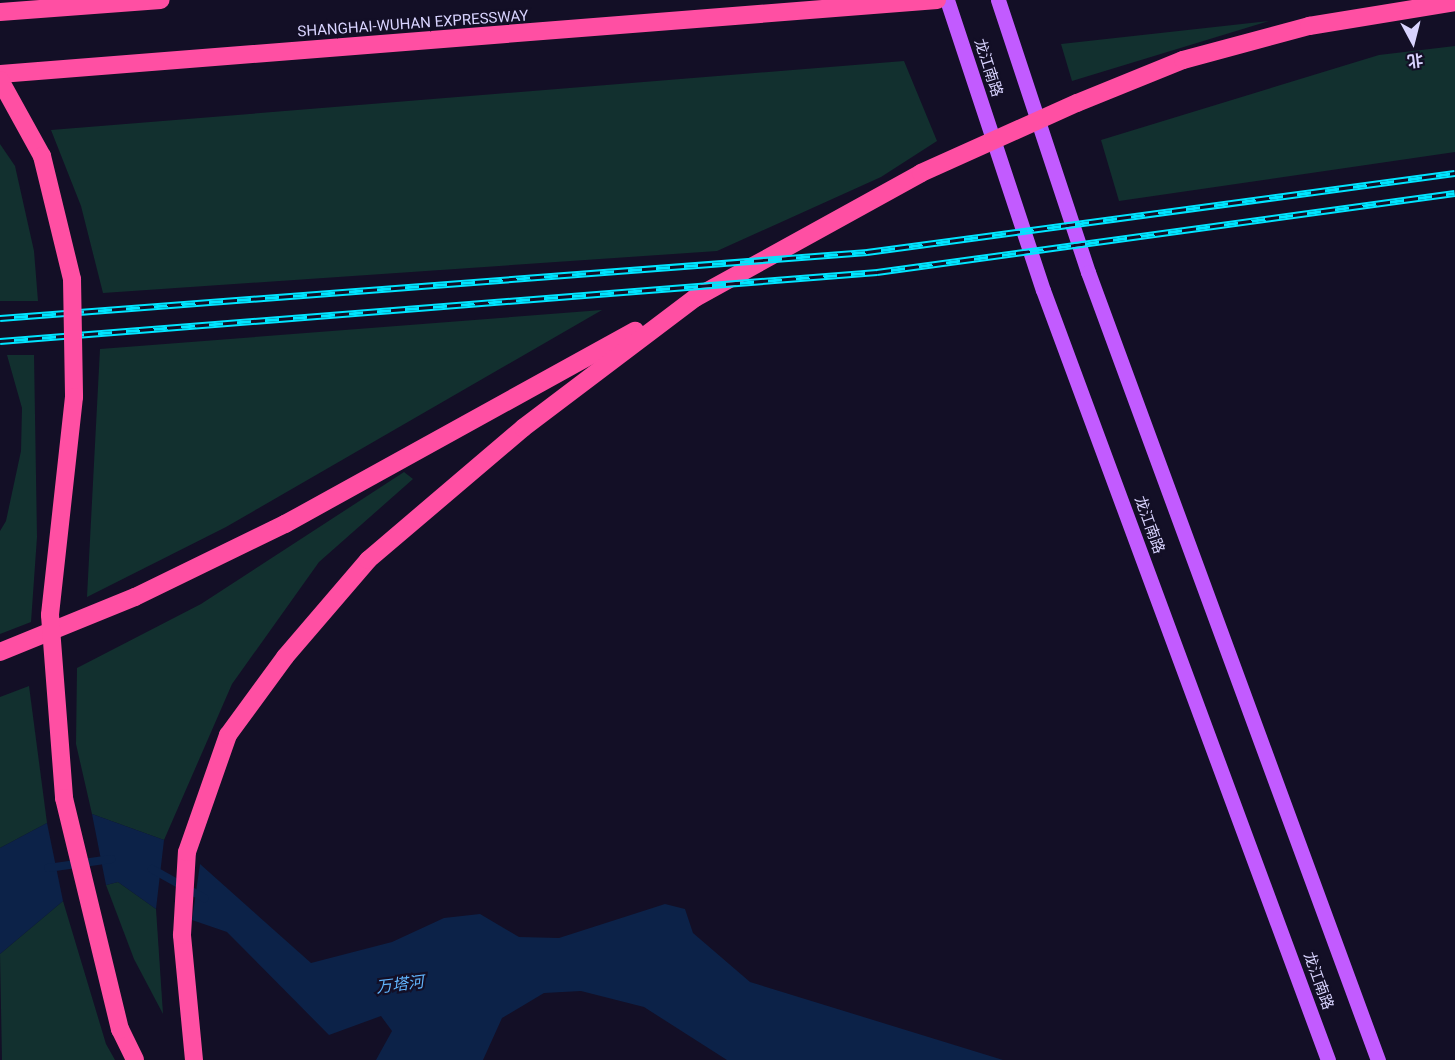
<!DOCTYPE html>
<meta charset="utf-8">
<style>
body{margin:0}
#map{position:relative;width:1455px;height:1060px;overflow:hidden;background:#130f26;font-family:Roboto,"Noto Sans SC",sans-serif}
div>[style]{position:absolute}
.green>*{inset:0;background:#12302f}
.water>*{inset:0;background:#0c2248}
.stream>*{height:8px;margin:-4px;padding:0 4px;transform-origin:4px;border-radius:4px;background:#0c2248}
.primary>*{height:15px;margin:-7.5px;padding:0 7.5px;transform-origin:7.5px;border-radius:7.5px;background:#c25bff}
.motorway>*{height:18px;margin:-9px;padding:0 9px;transform-origin:9px;border-radius:9px;background:#ff4fa3}
.rail>*{height:7px;margin-top:-3.5px;transform-origin:0;background:repeating-linear-gradient(90deg,#130f26 0 14px,#00e5ff 0 28px);box-sizing:border-box;border-block:2px solid #00e5ff}
.motorway-bridge>*{height:18px;margin:-9px;padding:0 9px;transform-origin:9px;border-radius:9px;background:#ff4fa3}
span{translate:-50% -50%;white-space:nowrap;text-align:center;line-height:1.15;-webkit-text-stroke:4.5px #130f26;paint-order:stroke}
.street-label{font-size:15px;color:#d9d4ff}
.water-label{font-size:16px;color:#62b6ff;font-style:italic}
.north{position:absolute;left:1383px;top:12px;width:60px;height:60px;-webkit-text-stroke:4px #130f26;paint-order:stroke;rotate:173deg;font-size:16px;font-weight:700;line-height:24px;text-align:center;color:#d9d4ff}
.north::after{content:'';display:block;margin:auto;width:21px;height:27px;background:#d9d4ff;clip-path:polygon(50% 0,100% 100%,50% 72%,0 100%)}
</style>
<div id="map">
<div class="green">
<div style="clip-path:polygon(1269px 21px,1072px 81px,1061px 44px)"></div>
<div style="clip-path:polygon(1455px 46px,1455px 152px,1119px 201px,1101px 140px,1379px 55px)"></div>
<div style="clip-path:polygon(904px 61px,937px 141px,881px 177px,717px 251px,103px 293px,81px 206px,51px 130px)"></div>
<div style="clip-path:polygon(0 144px,15px 166px,34px 251px,38px 301px,0 301px)"></div>
<div style="clip-path:polygon(602px 310px,226px 527px,87px 597px,100px 349px)"></div>
<div style="clip-path:polygon(7px 355px,34px 355px,37px 537px,31px 622px,0 634px,0 531px,6px 521px,21px 451px,22px 408px)"></div>
<div style="clip-path:polygon(404px 472px,413px 479px,319px 562px,232px 684px,164px 840px,92px 814px,76px 744px,77px 668px,201px 604px)"></div>
<div style="clip-path:polygon(29px 686px,47px 823px,0 848px,0 697px)"></div>
<div style="clip-path:polygon(118px 882px,156px 909px,163px 1014px,134px 959px,106px 885px)"></div>
<div style="clip-path:polygon(63px 901px,106px 1044px,115px 1060px,2px 1060px,0 954px)"></div>
</div>
<div class="water">
<div style="clip-path:polygon(92px 814px,164px 840px,156px 909px,118px 882px,106px 885px)"></div>
<div style="clip-path:polygon(47px 823px,63px 901px,0 954px,0 848px)"></div>
<div style="clip-path:polygon(200px 864px,311px 963px,392px 942px,444px 918px,480px 914px,519px 937px,559px 938px,665px 904px,685px 909px,693px 933px,750px 982px,1003px 1060px,727px 1060px,644px 1007px,581px 991px,544px 993px,502px 1018px,483px 1060px,376px 1060px,392px 1031px,381px 1016px,329px 1035px,227px 932px,192px 920px)"></div>
</div>
<div class="stream">
<div style="left:48px;top:868px;width:64px;rotate:-8.1deg"></div>
<div style="left:152px;top:869px;width:60px;rotate:29.1deg"></div>
</div>
<div class="primary">
<div style="left:947px;top:0;width:305px;rotate:71.7deg"></div>
<div style="left:1043px;top:290px;width:821px;rotate:69.69deg"></div>
<div style="left:998px;top:0;width:287px;rotate:71.7deg"></div>
<div style="left:1088px;top:272px;width:840px;rotate:69.8deg"></div>
</div>
<div class="motorway">
<div style="left:0;top:12px;width:161px;rotate:-4.3deg"></div>
<div style="left:0;top:74px;width:940px;rotate:-4.52deg"></div>
<div style="left:1077px;top:103px;width:114px;rotate:-22.1deg"></div>
<div style="left:1183px;top:60px;width:131px;rotate:-15.1deg"></div>
<div style="left:1309px;top:26px;width:148px;rotate:-9.3deg"></div>
<div style="left:0;top:652px;width:146px;rotate:-22.2deg"></div>
<div style="left:135px;top:597px;width:167px;rotate:-26deg"></div>
<div style="left:285px;top:524px;width:400px;rotate:-28.9deg"></div>
<div style="left:120px;top:1029px;width:34px;rotate:64deg"></div>
<div style="left:194px;top:1060px;width:126px;rotate:-95.5deg"></div>
<div style="left:182px;top:935px;width:83px;rotate:-86.6deg"></div>
<div style="left:187px;top:852px;width:124px;rotate:-70.7deg"></div>
<div style="left:228px;top:735px;width:97px;rotate:-53.8deg"></div>
<div style="left:285px;top:657px;width:128px;rotate:-49.4deg"></div>
<div style="left:368px;top:560px;width:204px;rotate:-40.4deg"></div>
<div style="left:523px;top:428px;width:216px;rotate:-37.1deg"></div>
<div style="left:695px;top:298px;width:258px;rotate:-28.9deg"></div>
</div>
<div class="rail">
<div style="left:0;top:318px;width:870px;rotate:-4.35deg"></div>
<div style="left:867px;top:252px;width:593px;rotate:-7.65deg"></div>
<div style="left:0;top:341px;width:880px;rotate:-4.5deg"></div>
<div style="left:877px;top:272px;width:583px;rotate:-7.78deg"></div>
</div>
<div class="motorway-bridge">
<div style="left:0;top:80px;width:87px;rotate:61.1deg"></div>
<div style="left:42px;top:156px;width:127px;rotate:76.3deg"></div>
<div style="left:72px;top:279px;width:118px;rotate:89deg"></div>
<div style="left:74px;top:397px;width:219px;rotate:96.3deg"></div>
<div style="left:50px;top:615px;width:184px;rotate:85.6deg"></div>
<div style="left:64px;top:798px;width:238px;rotate:76.4deg"></div>
<div style="left:921px;top:173px;width:171px;rotate:-24.2deg"></div>
</div>
<div class="street-label">
<span style="left:413px;top:24px;rotate:-4deg">SHANGHAI-WUHAN EXPRESSWAY</span>
<span style="left:988px;top:68px;rotate:72deg">龙江南路</span>
<span style="left:1149px;top:525px;rotate:70deg">龙江南路</span>
<span style="left:1318px;top:981px;rotate:70deg">龙江南路</span>
</div>
<div class="water-label">
<span style="left:400px;top:985px;rotate:-7deg">万塔河</span>
</div>
<div class="north">北</div>
</div>
